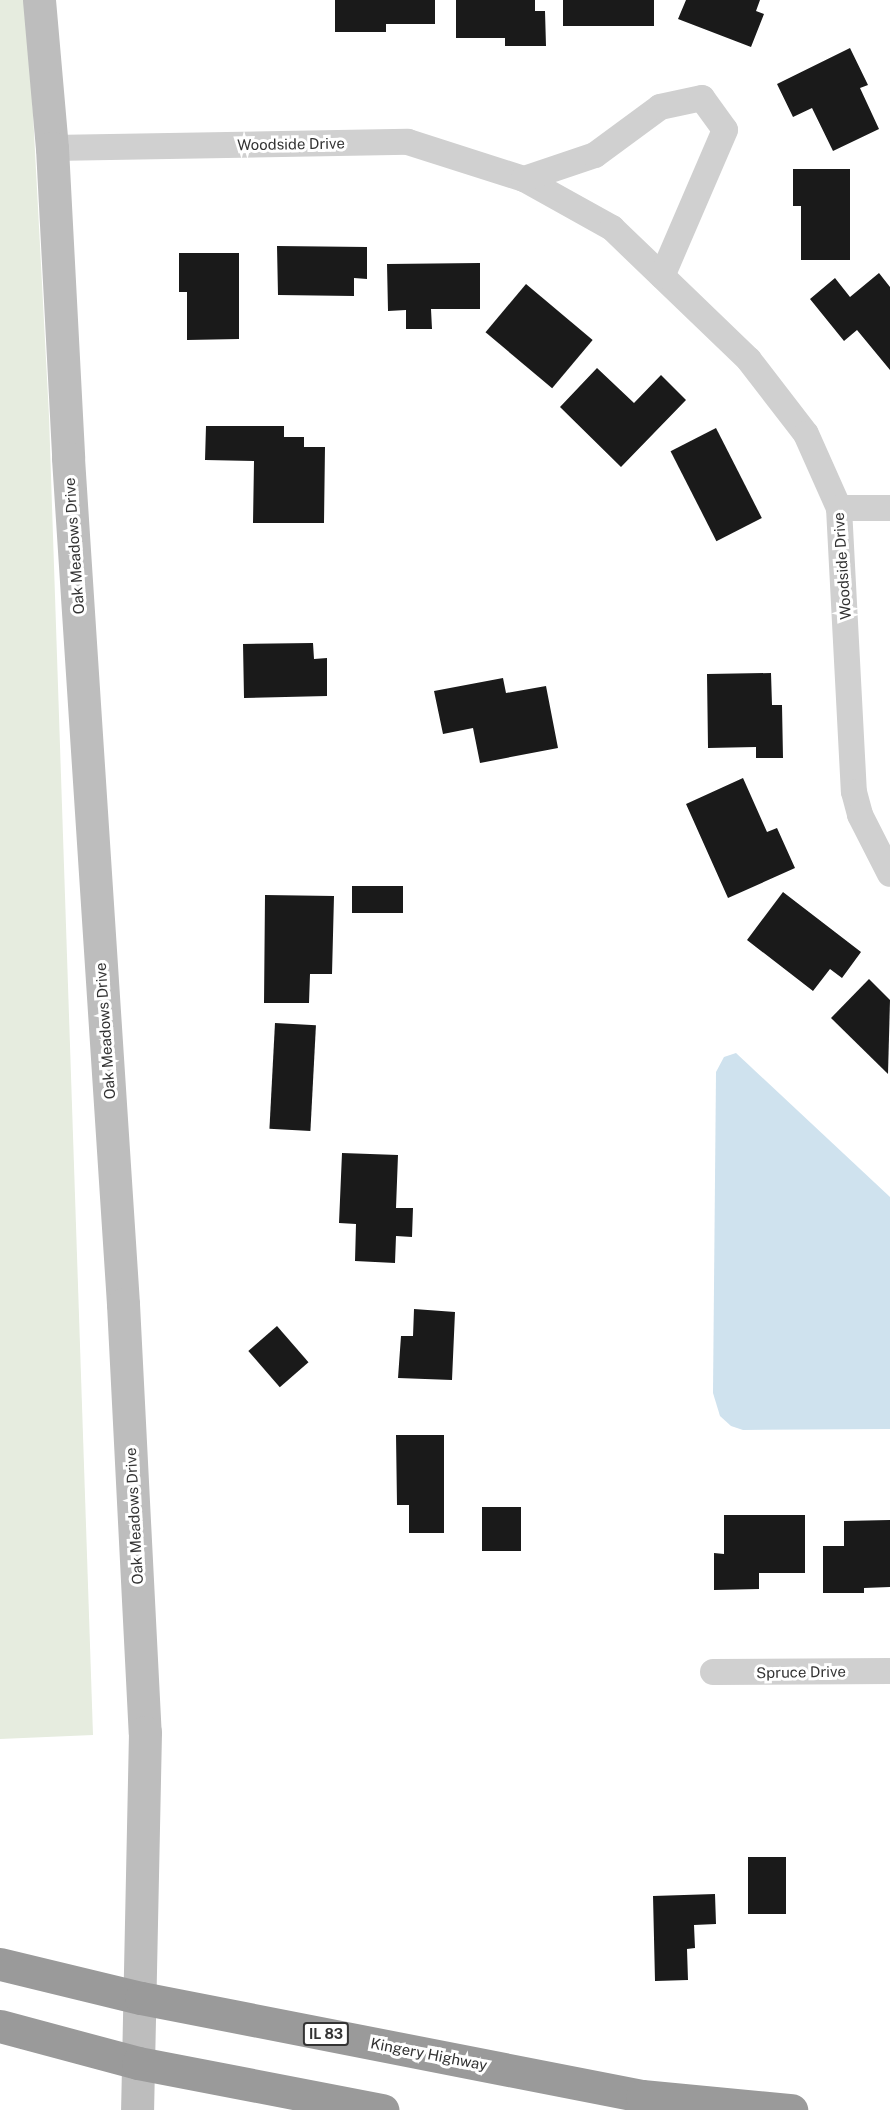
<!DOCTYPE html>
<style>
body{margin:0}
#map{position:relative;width:890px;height:2110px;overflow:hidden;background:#fff;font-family:"Public Sans",sans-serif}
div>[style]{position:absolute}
.green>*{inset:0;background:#e6ecdf}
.water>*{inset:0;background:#cfe2ee}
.building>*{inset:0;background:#1a1a1a;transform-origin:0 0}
.street>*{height:26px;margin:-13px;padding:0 13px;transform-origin:13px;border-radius:13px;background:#d0d0d0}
.secondary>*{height:33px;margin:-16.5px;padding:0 16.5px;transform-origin:16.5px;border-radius:16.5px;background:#bdbdbd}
.highway>*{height:33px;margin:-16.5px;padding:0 16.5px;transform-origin:16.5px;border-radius:16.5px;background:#9a9a9a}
span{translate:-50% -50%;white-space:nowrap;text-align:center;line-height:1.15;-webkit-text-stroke:6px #fff;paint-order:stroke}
.shield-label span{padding:2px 4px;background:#fff;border:2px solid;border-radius:4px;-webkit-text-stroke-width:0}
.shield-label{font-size:14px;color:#333;font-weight:700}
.street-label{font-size:15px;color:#333}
</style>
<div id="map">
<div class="green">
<div style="clip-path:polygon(0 0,27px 0,49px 416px,93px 1735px,0 1739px)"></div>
</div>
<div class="water">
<div style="clip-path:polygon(736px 1053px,890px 1197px,890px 1429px,743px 1430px,731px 1426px,720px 1416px,713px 1393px,716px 1072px,724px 1057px)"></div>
</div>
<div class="building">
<div style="clip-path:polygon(335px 0,435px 0,435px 24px,386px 24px,386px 32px,335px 32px)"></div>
<div style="clip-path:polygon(456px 0,535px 0,535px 11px,545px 11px,546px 46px,505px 46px,505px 38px,456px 38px)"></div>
<div style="left:563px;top:0;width:91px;height:26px"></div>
<div style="clip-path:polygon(686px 0,760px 0,756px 11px,764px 14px,751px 47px,678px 19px)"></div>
<div style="clip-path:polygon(850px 48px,868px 85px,860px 88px,879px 129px,833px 151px,812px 108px,793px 117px,777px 84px)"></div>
<div style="clip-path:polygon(793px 169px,850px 169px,850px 260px,801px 260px,801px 206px,793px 206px)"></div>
<div style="clip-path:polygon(277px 246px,367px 247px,367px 279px,354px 278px,354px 296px,278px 295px)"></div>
<div style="clip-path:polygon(179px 253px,239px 253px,239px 339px,187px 340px,187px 292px,179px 292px)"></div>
<div style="clip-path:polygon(480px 263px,480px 309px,431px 309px,432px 329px,406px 329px,406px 310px,388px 311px,387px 264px)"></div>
<div style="clip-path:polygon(879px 273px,890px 287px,890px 370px,857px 330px,844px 341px,810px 299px,835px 278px,850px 297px)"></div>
<div style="left:526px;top:284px;width:87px;height:63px;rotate:40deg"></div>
<div style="clip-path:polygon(597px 368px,634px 403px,661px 375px,686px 400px,621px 467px,560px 407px)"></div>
<div style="clip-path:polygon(206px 426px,284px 426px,284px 437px,304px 437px,304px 447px,325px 447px,324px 523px,253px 523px,254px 461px,205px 460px)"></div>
<div style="left:716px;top:428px;width:101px;height:51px;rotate:63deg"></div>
<div style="clip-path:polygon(313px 643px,314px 659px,327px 658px,327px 696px,244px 698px,243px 644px)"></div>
<div style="clip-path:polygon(771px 673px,772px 705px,782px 705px,783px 758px,756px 758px,756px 747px,708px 748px,707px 674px)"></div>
<div style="clip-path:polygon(503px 678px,506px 693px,546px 686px,558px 748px,480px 763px,473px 728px,443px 734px,434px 691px)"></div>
<div style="clip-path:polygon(743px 778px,767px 832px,777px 828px,795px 868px,728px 898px,686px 804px)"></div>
<div style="left:403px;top:886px;width:27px;height:51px;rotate:90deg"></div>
<div style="clip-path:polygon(783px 892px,861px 952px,842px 978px,830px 969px,813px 991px,747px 940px)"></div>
<div style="clip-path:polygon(265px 895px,334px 896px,332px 974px,310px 974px,309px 1003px,264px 1003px)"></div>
<div style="clip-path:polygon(869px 979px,890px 1000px,888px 1074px,831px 1018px)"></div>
<div style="left:275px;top:1023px;width:41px;height:106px;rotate:3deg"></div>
<div style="clip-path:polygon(342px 1153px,398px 1155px,396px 1208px,413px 1208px,412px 1237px,396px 1236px,395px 1263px,355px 1261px,356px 1224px,339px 1223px)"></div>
<div style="clip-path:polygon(414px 1309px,455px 1312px,452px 1380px,398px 1378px,401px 1336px,413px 1336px)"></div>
<div style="left:277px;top:1326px;width:48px;height:38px;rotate:49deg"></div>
<div style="clip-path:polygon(396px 1435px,444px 1435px,444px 1533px,409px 1533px,409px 1505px,397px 1505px)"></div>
<div style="left:521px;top:1507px;width:44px;height:39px;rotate:90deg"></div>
<div style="clip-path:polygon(724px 1515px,805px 1515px,805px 1573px,759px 1573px,759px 1589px,714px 1590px,714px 1553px,724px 1554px)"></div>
<div style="clip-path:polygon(890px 1520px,890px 1587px,864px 1588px,864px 1593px,823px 1593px,823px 1546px,844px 1546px,844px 1521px)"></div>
<div style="left:786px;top:1857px;width:57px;height:38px;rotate:90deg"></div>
<div style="clip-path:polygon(715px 1894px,716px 1924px,694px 1925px,695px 1948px,687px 1949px,688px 1980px,655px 1981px,653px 1896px)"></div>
</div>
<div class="street">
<div style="left:52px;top:148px;width:356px;rotate:-1deg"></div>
<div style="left:408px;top:142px;width:122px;rotate:17.7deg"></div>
<div style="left:524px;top:179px;width:101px;rotate:29.1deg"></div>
<div style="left:612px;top:228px;width:190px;rotate:43.9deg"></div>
<div style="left:749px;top:360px;width:93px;rotate:52.4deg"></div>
<div style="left:806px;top:434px;width:81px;rotate:66deg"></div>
<div style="left:839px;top:508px;width:284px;rotate:87deg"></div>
<div style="left:854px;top:792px;width:24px;rotate:75deg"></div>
<div style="left:860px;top:815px;width:66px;rotate:63deg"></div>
<div style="left:524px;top:179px;width:75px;rotate:-18.7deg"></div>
<div style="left:595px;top:155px;width:81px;rotate:-36.4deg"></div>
<div style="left:660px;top:107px;width:43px;rotate:-12.1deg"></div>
<div style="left:702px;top:98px;width:39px;rotate:54deg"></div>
<div style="left:725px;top:130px;width:159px;rotate:113.3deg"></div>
<div style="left:839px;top:508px;width:51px"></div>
<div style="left:713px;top:1672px;width:177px;rotate:-0.3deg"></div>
</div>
<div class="secondary">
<div style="left:39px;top:0;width:149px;rotate:85deg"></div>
<div style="left:52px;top:148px;width:310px;rotate:87deg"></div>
<div style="left:68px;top:458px;width:848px;rotate:86.28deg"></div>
<div style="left:123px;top:1304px;width:429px;rotate:87.1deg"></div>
<div style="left:145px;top:1732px;width:378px;rotate:91.2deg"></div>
</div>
<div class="highway">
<div style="left:0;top:1964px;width:145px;rotate:13.6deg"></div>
<div style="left:141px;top:1998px;width:510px;rotate:11.07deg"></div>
<div style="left:642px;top:2096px;width:150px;rotate:5.4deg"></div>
<div style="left:0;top:2026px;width:143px;rotate:15deg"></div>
<div style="left:138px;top:2063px;width:249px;rotate:10.9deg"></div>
</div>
<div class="shield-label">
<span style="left:326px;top:2034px">IL 83</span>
</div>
<div class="street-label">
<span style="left:291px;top:144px;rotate:-1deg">Woodside Drive</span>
<span style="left:74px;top:546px;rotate:-94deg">Oak Meadows Drive</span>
<span style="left:842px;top:566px;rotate:-94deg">Woodside Drive</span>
<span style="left:105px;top:1031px;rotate:-94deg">Oak Meadows Drive</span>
<span style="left:134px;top:1516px;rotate:-93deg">Oak Meadows Drive</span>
<span style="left:801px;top:1672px;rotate:-1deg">Spruce Drive</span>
<span style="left:429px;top:2054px;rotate:11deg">Kingery Highway</span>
</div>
</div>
